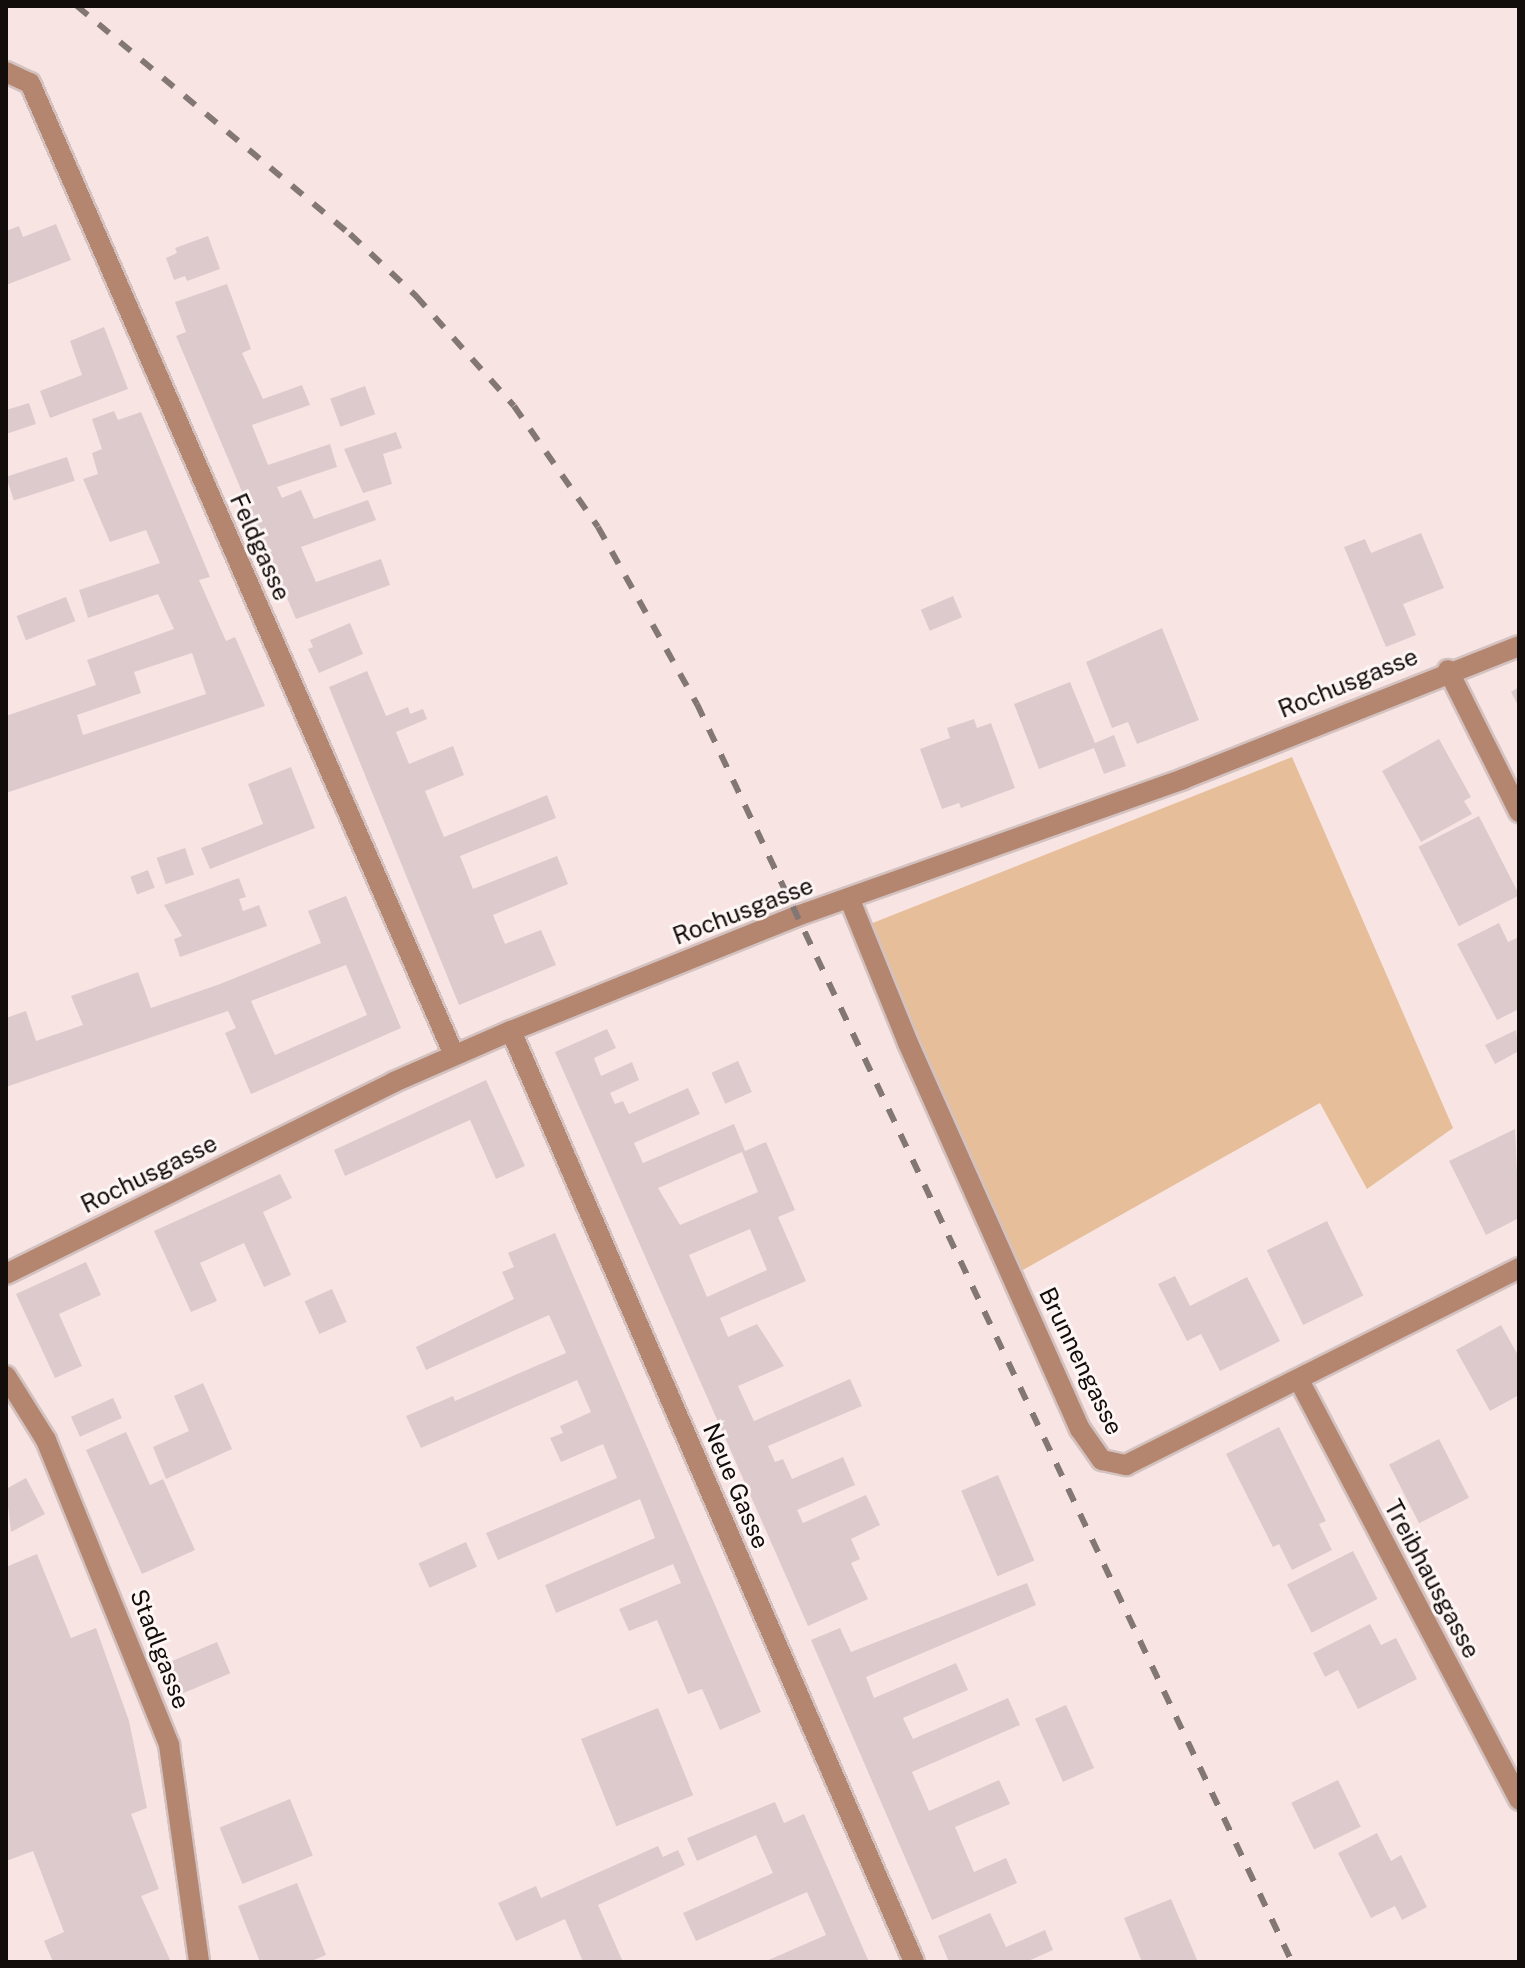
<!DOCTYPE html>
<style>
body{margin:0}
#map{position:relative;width:1525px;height:1968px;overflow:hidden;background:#f8e5e3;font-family:"Public Sans",sans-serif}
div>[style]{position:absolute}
.green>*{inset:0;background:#e6bf9a}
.building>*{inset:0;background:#dccacd;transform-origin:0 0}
.roads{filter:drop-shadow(2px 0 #d3c2c0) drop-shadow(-2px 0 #d3c2c0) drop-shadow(0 2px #d3c2c0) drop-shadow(0 -2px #d3c2c0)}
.minor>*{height:20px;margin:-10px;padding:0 10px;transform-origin:10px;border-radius:10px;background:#b4856f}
.rail>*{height:6px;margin-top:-3px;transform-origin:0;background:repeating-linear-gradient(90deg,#837775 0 14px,transparent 0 28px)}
span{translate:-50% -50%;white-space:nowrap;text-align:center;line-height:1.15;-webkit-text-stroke:6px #fdf6f5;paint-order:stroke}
.street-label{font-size:24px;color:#120c0b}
.frame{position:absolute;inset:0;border:8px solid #120c0b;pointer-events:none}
</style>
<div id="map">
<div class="green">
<div style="clip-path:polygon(1292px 757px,1453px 1128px,1367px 1189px,1320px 1103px,1014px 1275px,870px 924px)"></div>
</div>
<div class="building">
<div style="clip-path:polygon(56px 224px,71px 260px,6px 285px,6px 231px,19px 226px,23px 237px)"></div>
<div style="clip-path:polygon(208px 236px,220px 269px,187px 281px,185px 276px,174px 280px,166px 258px,177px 253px,175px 248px)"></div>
<div style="clip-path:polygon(227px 284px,251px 349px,242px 353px,263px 399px,302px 385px,310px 405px,252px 425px,268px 465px,330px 444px,337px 467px,277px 487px,282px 498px,301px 490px,314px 519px,368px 500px,376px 520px,301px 547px,316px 582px,381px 559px,390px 585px,296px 619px,176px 336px,186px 332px,175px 302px)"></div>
<div style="clip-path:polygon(104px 327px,128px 389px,50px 418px,40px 391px,82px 375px,70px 341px)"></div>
<div style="left:365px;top:386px;width:30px;height:37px;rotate:70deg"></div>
<div style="clip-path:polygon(29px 403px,36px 424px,6px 434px,6px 410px)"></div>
<div style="clip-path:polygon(evenodd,114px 411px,118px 420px,141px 412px,210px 577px,199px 580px,226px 641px,235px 637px,265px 706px,6px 793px,6px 716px,96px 685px,87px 660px,174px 629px,158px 594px,88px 618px,79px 590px,160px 563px,146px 530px,110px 542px,83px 479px,98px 474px,92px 453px,102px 449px,92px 419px,114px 411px,192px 653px,206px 694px,83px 735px,77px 715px,141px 693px,134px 672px,192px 653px)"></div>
<div style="clip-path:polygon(396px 432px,402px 448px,383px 454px,392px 484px,363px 493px,344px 449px)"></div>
<div style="left:67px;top:457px;width:25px;height:64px;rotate:72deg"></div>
<div style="clip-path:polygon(1421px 533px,1444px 588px,1403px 604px,1416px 635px,1386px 647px,1344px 547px,1365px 539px,1371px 553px)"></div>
<div style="left:953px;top:596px;width:23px;height:35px;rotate:67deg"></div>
<div style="left:66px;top:597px;width:26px;height:53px;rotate:69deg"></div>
<div style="clip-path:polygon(350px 623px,363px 654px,319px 673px,308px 649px,313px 647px,310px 640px)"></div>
<div style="clip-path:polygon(1162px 628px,1199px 720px,1137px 744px,1128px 722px,1112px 728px,1086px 662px)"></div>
<div style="clip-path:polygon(367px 671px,386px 716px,408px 707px,410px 714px,423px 709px,427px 719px,396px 732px,409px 764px,453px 746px,464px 775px,425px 791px,444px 837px,547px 795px,556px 818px,460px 856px,473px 889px,557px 856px,568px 884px,493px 915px,505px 944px,541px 930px,556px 965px,459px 1005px,329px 687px)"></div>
<div style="clip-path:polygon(1070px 682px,1095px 743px,1114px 735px,1126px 766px,1104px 774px,1094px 748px,1039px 769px,1014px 704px)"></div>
<div style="clip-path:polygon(1519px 687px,1519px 707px,1511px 692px)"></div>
<div style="clip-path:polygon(974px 719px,977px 728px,991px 723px,1015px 788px,961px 808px,959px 803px,942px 809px,920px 749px,950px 738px,947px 728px)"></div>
<div style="clip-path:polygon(1439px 739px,1471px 797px,1464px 801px,1472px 814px,1421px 842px,1382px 771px)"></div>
<div style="clip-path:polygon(291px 767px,315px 828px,210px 869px,201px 848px,263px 824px,248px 784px)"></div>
<div style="left:1479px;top:816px;width:89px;height:68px;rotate:63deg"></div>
<div style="left:185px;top:848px;width:28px;height:30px;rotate:71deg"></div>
<div style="left:148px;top:870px;width:19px;height:19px;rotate:69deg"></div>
<div style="clip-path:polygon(239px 878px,246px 897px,239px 899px,243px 911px,259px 905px,267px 926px,180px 957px,174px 939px,182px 936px,164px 905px)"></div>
<div style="clip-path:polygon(evenodd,346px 896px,401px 1028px,251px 1094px,225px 1033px,236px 1028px,228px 1011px,6px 1087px,6px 1018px,26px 1011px,36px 1041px,83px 1025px,71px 996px,138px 972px,151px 1008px,220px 984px,321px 943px,308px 911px,346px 896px,346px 965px,367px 1015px,275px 1055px,251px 1001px,346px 965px)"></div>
<div style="clip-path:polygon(1499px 923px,1508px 942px,1519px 937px,1519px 1009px,1497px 1020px,1457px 944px)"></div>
<div style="clip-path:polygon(evenodd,607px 1029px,616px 1048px,594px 1058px,601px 1076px,632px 1062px,639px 1080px,610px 1093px,615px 1104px,623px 1101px,629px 1114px,688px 1088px,700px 1114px,634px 1143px,643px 1163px,734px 1124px,745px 1151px,766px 1142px,795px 1210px,778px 1217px,806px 1281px,720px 1318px,728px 1337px,757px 1324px,784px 1366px,738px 1386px,754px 1421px,850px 1379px,862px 1406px,768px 1446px,775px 1462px,783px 1459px,792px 1479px,843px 1457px,855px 1485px,797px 1510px,803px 1523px,866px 1495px,880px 1525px,851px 1539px,860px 1559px,851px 1563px,868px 1599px,808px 1626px,555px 1052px,607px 1029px,742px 1152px,758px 1192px,680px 1225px,658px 1188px,742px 1152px,607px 1029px,750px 1229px,767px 1270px,707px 1297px,689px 1255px,750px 1229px)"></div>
<div style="clip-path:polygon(1516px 1030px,1519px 1051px,1495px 1064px,1485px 1045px)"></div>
<div style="left:738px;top:1061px;width:34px;height:29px;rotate:66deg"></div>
<div style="clip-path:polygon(486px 1080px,525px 1166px,496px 1179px,470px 1120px,345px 1176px,334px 1150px)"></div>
<div style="clip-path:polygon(1515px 1129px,1519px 1218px,1486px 1235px,1449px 1161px)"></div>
<div style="clip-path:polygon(280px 1174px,292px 1198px,263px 1212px,291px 1275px,264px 1287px,244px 1243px,200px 1263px,217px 1301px,191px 1312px,154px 1231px)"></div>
<div style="left:1327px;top:1221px;width:83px;height:67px;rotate:64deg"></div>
<div style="clip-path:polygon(555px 1233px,761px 1712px,720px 1730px,702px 1689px,688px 1694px,657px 1620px,629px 1631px,619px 1609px,681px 1583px,673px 1564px,556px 1613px,545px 1585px,655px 1538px,640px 1499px,498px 1560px,486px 1533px,617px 1478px,603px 1444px,561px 1462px,550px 1438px,563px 1433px,560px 1426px,591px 1412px,577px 1380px,421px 1448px,406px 1416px,453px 1396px,455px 1401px,566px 1353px,549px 1315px,426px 1370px,416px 1347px,514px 1299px,502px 1272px,514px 1267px,508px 1253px)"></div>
<div style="clip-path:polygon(86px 1262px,101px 1295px,59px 1314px,82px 1366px,55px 1378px,16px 1294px)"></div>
<div style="clip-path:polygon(1175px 1276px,1190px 1306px,1247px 1277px,1280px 1341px,1220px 1371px,1201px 1334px,1187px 1341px,1158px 1284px)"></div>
<div style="left:332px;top:1289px;width:36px;height:30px;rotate:66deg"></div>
<div style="clip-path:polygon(1501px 1325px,1519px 1357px,1519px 1395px,1490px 1411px,1456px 1350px)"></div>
<div style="clip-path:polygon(203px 1383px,232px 1449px,166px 1479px,153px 1447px,189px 1431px,174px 1396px)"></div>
<div style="left:113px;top:1398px;width:22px;height:46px;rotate:66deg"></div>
<div style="clip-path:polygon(1279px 1427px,1326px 1521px,1319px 1524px,1332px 1550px,1292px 1570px,1279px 1544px,1273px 1547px,1226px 1454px)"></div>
<div style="clip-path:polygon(126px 1432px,150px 1485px,163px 1479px,195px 1550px,142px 1574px,86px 1450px)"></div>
<div style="left:1439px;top:1439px;width:66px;height:56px;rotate:63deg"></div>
<div style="left:998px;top:1475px;width:93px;height:40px;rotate:67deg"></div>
<div style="clip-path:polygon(26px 1478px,45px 1514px,11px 1532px,6px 1489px)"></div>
<div style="left:466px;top:1542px;width:27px;height:52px;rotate:66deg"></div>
<div style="left:1353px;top:1551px;width:54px;height:74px;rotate:63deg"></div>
<div style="clip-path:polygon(37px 1554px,71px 1638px,96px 1628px,129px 1721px,147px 1808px,131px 1814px,159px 1889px,141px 1896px,171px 1962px,53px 1962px,44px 1941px,64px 1932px,33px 1851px,6px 1861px,6px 1567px)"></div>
<div style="clip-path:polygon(1027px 1583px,1036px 1605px,866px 1677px,874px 1698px,956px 1663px,968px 1690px,903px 1718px,913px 1739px,1008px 1698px,1020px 1725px,912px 1772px,929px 1811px,999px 1780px,1010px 1804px,955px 1827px,974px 1872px,1006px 1858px,1017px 1883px,932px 1920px,811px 1640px,840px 1628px,851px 1652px)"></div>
<div style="clip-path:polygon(1370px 1624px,1381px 1645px,1396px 1638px,1417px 1679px,1358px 1709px,1338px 1670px,1325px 1677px,1313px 1653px)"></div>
<div style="left:217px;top:1642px;width:34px;height:55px;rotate:67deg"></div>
<div style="left:1066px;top:1705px;width:69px;height:34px;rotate:66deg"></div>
<div style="left:658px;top:1708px;width:94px;height:83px;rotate:68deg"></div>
<div style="left:1338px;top:1780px;width:52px;height:52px;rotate:64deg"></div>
<div style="left:290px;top:1799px;width:61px;height:76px;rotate:68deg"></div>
<div style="clip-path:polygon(775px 1802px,784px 1823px,804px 1814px,869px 1962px,764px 1962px,826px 1935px,807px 1892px,696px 1941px,683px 1913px,773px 1873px,756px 1835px,697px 1861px,687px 1838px)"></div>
<div style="clip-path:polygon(1377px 1833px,1391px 1861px,1401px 1855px,1427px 1907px,1402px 1920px,1395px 1906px,1371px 1918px,1338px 1853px)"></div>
<div style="clip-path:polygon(658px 1846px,663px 1857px,678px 1850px,685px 1865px,598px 1905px,623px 1962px,583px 1962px,565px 1919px,516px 1941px,498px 1903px,536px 1886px,541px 1898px)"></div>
<div style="clip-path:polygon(297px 1883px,326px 1955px,309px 1962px,260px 1962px,238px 1906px)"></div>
<div style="clip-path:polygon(1171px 1899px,1198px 1962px,1142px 1962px,1124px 1918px)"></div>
<div style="clip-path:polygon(990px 1913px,1006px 1947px,1045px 1930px,1053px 1950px,1026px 1962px,949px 1962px,938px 1936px)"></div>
</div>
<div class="roads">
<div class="minor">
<div style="left:6px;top:72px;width:26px;rotate:25deg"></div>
<div style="left:30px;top:83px;width:1060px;rotate:66.43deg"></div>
<div style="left:1448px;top:670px;width:159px;rotate:63.4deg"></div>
<div style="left:850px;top:900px;width:154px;rotate:67.9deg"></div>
<div style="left:908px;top:1043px;width:423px;rotate:66deg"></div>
<div style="left:1080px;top:1429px;width:38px;rotate:55deg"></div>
<div style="left:1102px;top:1460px;width:25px;rotate:12deg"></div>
<div style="left:1126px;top:1465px;width:440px;rotate:-26.6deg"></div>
<div style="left:511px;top:1031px;width:1014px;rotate:66.59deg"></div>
<div style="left:6px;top:1274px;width:433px;rotate:-26.3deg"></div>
<div style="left:394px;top:1082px;width:128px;rotate:-23.6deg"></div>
<div style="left:511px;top:1031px;width:308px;rotate:-21.9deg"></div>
<div style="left:797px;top:916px;width:410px;rotate:-19.5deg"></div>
<div style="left:1183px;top:779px;width:361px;rotate:-21.6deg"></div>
<div style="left:6px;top:1376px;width:75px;rotate:58deg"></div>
<div style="left:46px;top:1440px;width:329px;rotate:68deg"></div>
<div style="left:169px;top:1745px;width:219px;rotate:82.1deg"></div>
<div style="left:1300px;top:1382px;width:472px;rotate:62.3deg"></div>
</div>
</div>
<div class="rail">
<div style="left:77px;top:6px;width:356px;rotate:39.9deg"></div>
<div style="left:350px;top:234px;width:91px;rotate:43.2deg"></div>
<div style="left:416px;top:296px;width:147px;rotate:48.3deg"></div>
<div style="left:514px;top:406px;width:147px;rotate:55.2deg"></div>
<div style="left:598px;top:527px;width:203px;rotate:60.8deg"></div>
<div style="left:697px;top:704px;width:1392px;rotate:64.69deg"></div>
</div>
<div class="street-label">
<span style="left:260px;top:547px;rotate:66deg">Feldgasse</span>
<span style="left:1348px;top:683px;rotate:-22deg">Rochusgasse</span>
<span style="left:743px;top:911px;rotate:-21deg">Rochusgasse</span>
<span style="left:149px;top:1174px;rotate:-26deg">Rochusgasse</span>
<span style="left:1081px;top:1361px;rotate:64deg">Brunnengasse</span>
<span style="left:736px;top:1486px;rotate:67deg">Neue Gasse</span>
<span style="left:1432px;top:1579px;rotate:62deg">Treibhausgasse</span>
<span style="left:160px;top:1649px;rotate:69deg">Stadlgasse</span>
</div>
<div class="frame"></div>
</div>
